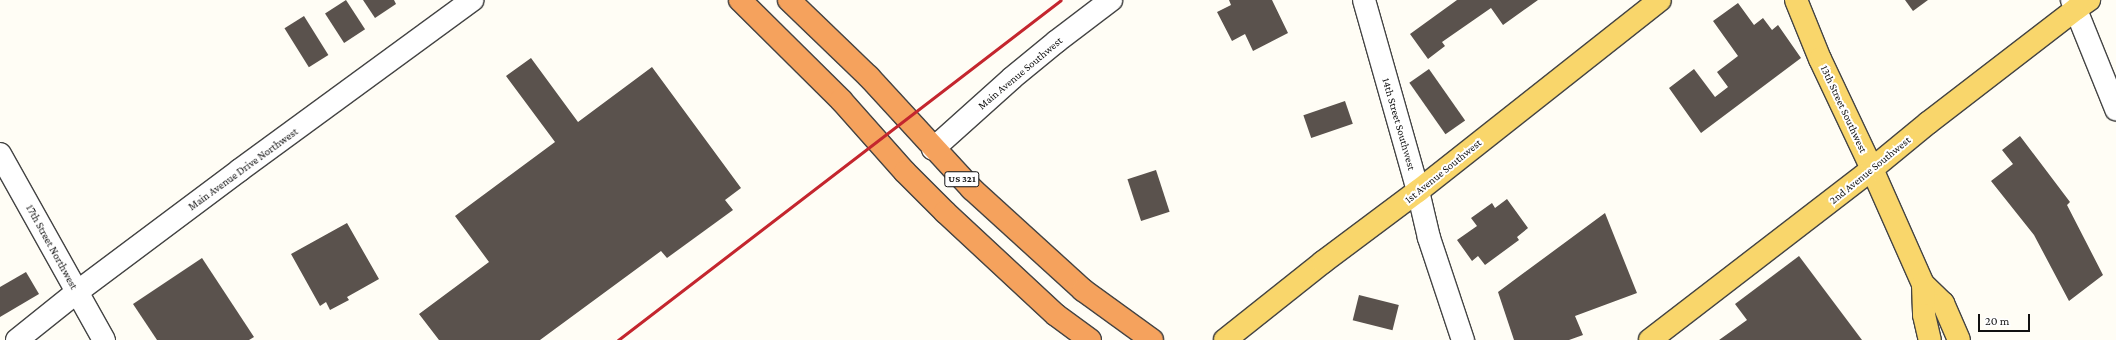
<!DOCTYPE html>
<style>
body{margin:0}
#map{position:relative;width:2116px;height:340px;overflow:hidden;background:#fffdf5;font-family:"Crimson Pro",serif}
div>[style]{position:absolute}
.building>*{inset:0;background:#5a524d;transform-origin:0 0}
.roads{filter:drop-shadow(1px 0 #444) drop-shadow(-1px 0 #444) drop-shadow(0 1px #444) drop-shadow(0 -1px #444)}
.minor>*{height:22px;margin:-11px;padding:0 11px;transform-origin:11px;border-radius:11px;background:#fff}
.major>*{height:22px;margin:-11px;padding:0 11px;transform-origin:11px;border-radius:11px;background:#f9d66b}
.highway>*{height:22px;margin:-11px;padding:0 11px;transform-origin:11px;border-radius:11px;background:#f5a25d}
.rail>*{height:3px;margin:-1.5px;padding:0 1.5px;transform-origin:1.5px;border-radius:1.5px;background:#c4262e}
span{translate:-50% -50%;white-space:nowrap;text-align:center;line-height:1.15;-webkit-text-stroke:4px #fff;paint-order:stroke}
.shield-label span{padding:1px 3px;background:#fff;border:1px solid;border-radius:3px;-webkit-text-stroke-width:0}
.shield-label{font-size:10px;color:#111;font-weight:700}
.street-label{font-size:11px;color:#111}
.scale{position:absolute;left:1978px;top:314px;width:52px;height:18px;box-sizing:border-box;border:2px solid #111;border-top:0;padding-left:5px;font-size:12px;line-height:14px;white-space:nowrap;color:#111;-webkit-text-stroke:3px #fff;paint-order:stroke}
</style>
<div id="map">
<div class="building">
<div style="left:346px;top:0;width:35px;height:25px;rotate:57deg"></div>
<div style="clip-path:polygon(363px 0,394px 0,396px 4px,375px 18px)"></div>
<div style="clip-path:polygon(1229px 0,1272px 0,1288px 33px,1253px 51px,1245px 34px,1232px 41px,1217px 12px,1231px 5px)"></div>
<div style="clip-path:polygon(1457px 0,1538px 0,1503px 25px,1491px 8px,1442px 42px,1445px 46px,1428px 59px,1410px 34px)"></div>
<div style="clip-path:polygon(1905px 0,1928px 0,1913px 11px)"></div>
<div style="clip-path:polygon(1738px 3px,1754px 25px,1763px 18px,1772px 30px,1778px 25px,1801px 58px,1701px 133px,1669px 88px,1694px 69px,1715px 97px,1728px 87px,1717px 72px,1738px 56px,1713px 21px)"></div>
<div style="left:304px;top:16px;width:46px;height:23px;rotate:58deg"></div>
<div style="clip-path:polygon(531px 58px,578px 122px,652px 67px,741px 188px,725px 200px,733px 210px,667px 258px,661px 251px,540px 340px,439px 340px,419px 314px,489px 262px,455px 216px,555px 142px,506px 76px)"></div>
<div style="left:1429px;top:69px;width:63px;height:24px;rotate:55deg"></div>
<div style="left:1345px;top:101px;width:24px;height:44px;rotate:71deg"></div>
<div style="clip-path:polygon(2020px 136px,2070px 202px,2067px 205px,2103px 275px,2069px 301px,2034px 235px,1991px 181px,2013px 164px,2002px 150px)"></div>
<div style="left:1156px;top:170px;width:44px;height:30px;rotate:72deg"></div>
<div style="clip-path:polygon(1507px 199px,1528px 228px,1517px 237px,1519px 240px,1485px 265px,1478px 256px,1472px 261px,1457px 240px,1477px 226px,1471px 218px,1492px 203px,1495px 208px)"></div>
<div style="clip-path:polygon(1605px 213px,1637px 293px,1575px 316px,1583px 335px,1569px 340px,1514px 340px,1498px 292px)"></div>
<div style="clip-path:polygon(347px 223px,379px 279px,347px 297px,349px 300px,330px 310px,326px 302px,320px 306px,291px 254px)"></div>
<div style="clip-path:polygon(1799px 256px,1862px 340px,1719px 340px,1747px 320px,1735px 304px)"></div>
<div style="clip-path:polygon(202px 258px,254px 337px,249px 340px,157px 340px,133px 304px)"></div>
<div style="clip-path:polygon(26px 272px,39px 294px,0 317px,0 287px)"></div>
<div style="left:1359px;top:295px;width:41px;height:26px;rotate:14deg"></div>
</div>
<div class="roads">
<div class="minor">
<div style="left:1364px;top:0;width:198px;rotate:74.2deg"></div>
<div style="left:1418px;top:191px;width:48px;rotate:76.8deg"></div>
<div style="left:1429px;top:238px;width:108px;rotate:71.6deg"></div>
<div style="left:2072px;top:0;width:118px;rotate:68deg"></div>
<div style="left:933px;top:149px;width:106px;rotate:-41.9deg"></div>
<div style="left:1012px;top:78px;width:58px;rotate:-39.4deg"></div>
<div style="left:1057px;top:41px;width:68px;rotate:-37.2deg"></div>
<div style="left:0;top:154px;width:213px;rotate:60.8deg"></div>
<div style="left:17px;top:340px;width:77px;rotate:-38.7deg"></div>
<div style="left:77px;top:292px;width:204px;rotate:-36.8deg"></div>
<div style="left:240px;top:170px;width:288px;rotate:-36.2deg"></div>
</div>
<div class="major">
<div style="left:1796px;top:0;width:64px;rotate:67.9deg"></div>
<div style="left:1820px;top:59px;width:122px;rotate:64.7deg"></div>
<div style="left:1872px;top:169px;width:126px;rotate:66.1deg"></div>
<div style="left:1923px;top:284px;width:28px;rotate:44deg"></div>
<div style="left:1943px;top:303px;width:40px;rotate:66.6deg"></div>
<div style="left:1923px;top:284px;width:31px;rotate:88deg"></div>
<div style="left:1924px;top:315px;width:26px;rotate:77deg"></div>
<div style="left:1225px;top:340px;width:125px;rotate:-38.5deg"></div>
<div style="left:1323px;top:262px;width:119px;rotate:-36.8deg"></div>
<div style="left:1418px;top:191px;width:308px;rotate:-38.3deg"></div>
<div style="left:1650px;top:340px;width:280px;rotate:-37.6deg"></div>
<div style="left:1872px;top:169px;width:72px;rotate:-39.4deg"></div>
<div style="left:1928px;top:123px;width:187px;rotate:-37.6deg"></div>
<div style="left:2076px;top:9px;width:16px;rotate:-35deg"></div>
</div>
<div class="highway">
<div style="left:740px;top:0;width:142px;rotate:44.7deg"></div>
<div style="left:841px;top:100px;width:96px;rotate:48.4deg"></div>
<div style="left:905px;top:172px;width:57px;rotate:45deg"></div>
<div style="left:945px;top:212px;width:151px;rotate:42.9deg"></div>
<div style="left:1056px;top:315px;width:42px;rotate:36.3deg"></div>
<div style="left:789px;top:0;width:111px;rotate:43.9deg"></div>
<div style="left:869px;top:77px;width:152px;rotate:47.4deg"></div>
<div style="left:972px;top:189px;width:150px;rotate:42.3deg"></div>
<div style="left:1083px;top:290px;width:85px;rotate:35.9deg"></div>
</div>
</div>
<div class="rail">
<div style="left:618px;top:340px;width:558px;rotate:-37.51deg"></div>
</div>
<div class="shield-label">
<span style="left:962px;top:179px">US 321</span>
</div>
<div class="street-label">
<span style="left:1020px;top:73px;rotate:-40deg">Main Avenue Southwest</span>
<span style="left:1844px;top:109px;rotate:65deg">13th Street Southwest</span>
<span style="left:1399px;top:124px;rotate:74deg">14th Street Southwest</span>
<span style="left:243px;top:169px;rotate:-36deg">Main Avenue Drive Northwest</span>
<span style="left:1870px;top:170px;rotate:-39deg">2nd Avenue Southwest</span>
<span style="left:1443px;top:171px;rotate:-39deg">1st Avenue Southwest</span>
<span style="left:52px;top:247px;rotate:61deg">17th Street Northwest</span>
</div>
<div class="scale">20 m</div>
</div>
